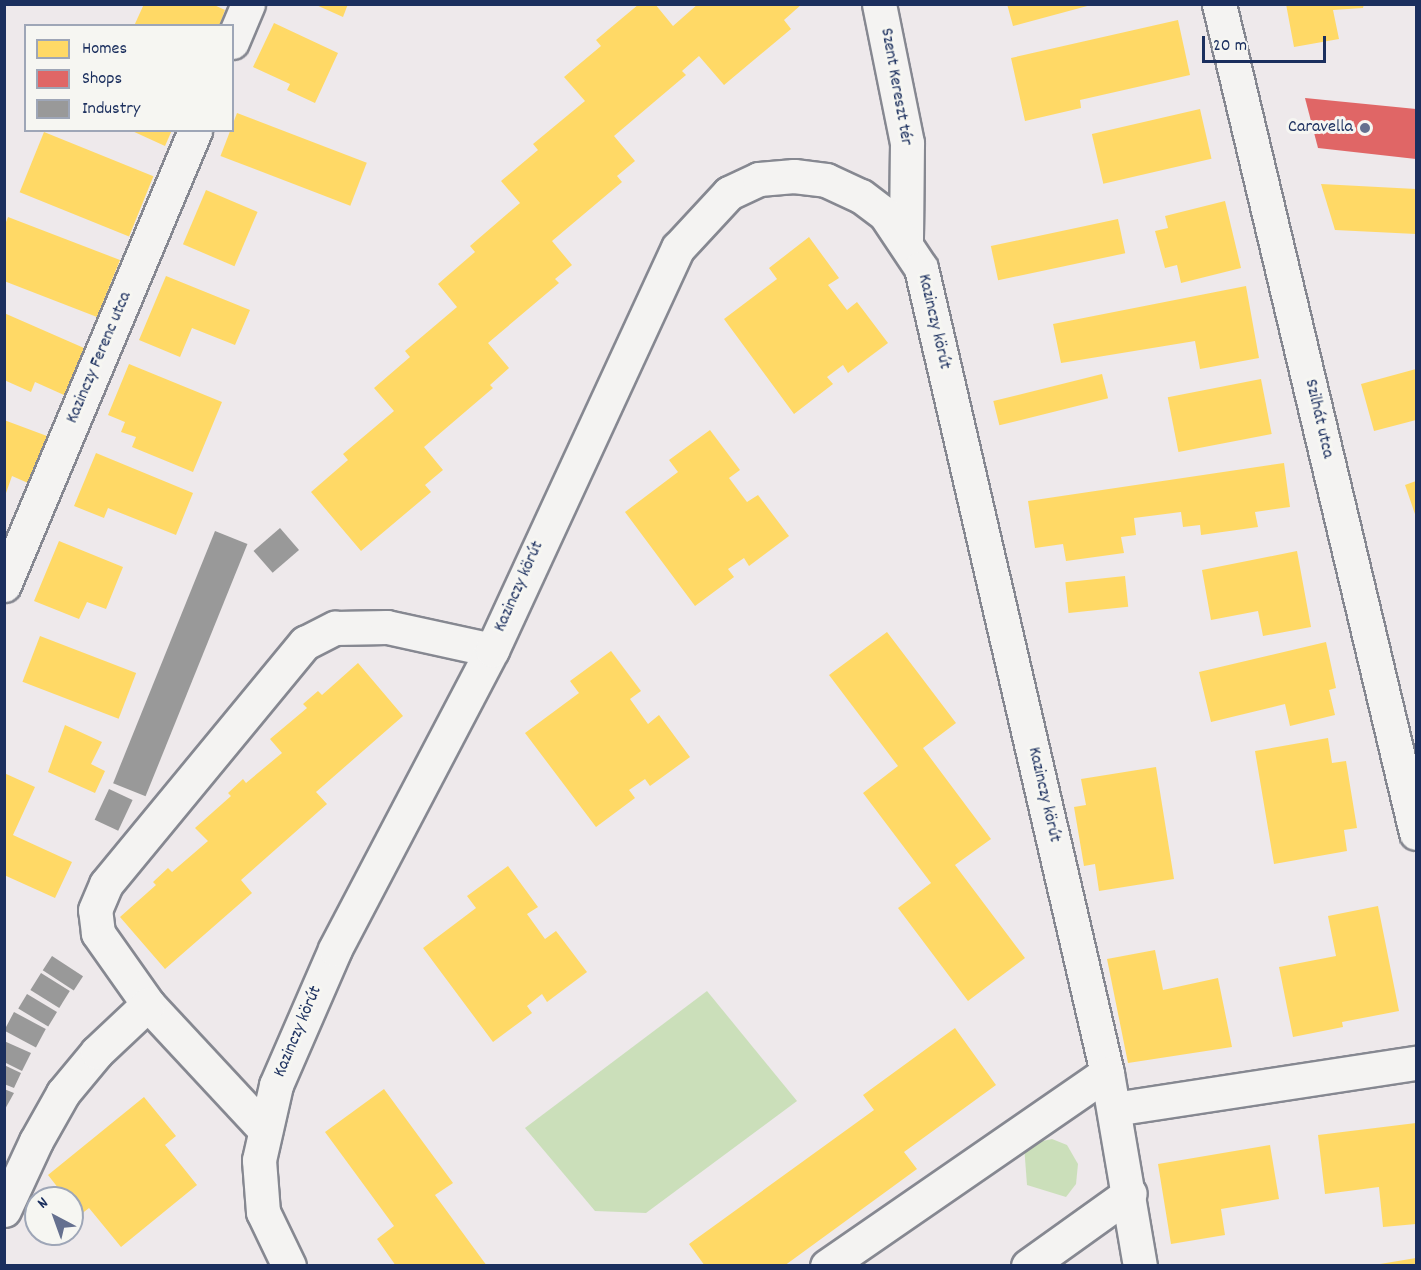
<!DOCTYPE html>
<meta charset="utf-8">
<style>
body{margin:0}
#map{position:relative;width:1421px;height:1270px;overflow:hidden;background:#eee9eb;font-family:Dekko,sans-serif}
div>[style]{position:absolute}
.green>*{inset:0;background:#cbdfba}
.homes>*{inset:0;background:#ffd966;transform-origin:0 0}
.shops>*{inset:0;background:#e06666}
.industry>*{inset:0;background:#999;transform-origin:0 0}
.roads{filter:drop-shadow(2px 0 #868891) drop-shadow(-2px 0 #868891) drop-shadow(0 2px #868891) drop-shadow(0 -2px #868891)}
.minor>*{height:33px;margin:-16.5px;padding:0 16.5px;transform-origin:16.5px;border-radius:16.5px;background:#f4f3f2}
.dots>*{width:16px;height:16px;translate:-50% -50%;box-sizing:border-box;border:3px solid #f6f6f2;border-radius:50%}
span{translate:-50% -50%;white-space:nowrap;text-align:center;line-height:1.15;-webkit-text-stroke:6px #f6f6f2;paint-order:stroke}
.street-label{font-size:18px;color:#1b2f5e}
.poi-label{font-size:18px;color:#1b2f5e}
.right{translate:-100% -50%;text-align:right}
.frame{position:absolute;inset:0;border:6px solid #1b2f5e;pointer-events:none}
.legend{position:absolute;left:24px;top:24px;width:210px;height:108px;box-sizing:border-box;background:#f6f6f2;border:2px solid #9ea6b7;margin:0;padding:8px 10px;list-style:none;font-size:18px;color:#1b2f5e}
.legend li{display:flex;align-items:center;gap:12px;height:30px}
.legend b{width:30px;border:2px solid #9ea6b7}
.north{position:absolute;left:24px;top:1186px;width:60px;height:60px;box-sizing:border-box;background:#f6f6f2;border:2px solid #9ea6b7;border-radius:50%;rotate:319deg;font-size:16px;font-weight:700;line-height:24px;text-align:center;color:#1b2f5e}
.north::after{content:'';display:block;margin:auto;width:21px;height:27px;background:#65708f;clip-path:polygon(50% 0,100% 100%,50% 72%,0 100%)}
.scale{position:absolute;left:1202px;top:36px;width:124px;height:27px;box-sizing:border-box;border:3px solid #1b2f5e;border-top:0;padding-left:8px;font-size:18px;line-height:21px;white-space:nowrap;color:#1b2f5e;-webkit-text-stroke:4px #f6f6f2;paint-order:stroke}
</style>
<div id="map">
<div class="green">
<div style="clip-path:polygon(707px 991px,797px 1101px,646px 1213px,595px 1211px,525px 1128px)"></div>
<div style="clip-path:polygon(1052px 1139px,1067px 1145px,1078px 1164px,1076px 1184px,1066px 1197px,1027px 1185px,1024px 1145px)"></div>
</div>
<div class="homes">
<div style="clip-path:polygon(144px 4px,212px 4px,225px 10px,219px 26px,134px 26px)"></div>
<div style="clip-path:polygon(314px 4px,348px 4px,343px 17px)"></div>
<div style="clip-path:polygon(639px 4px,655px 4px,673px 26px,698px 4px,802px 4px,784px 20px,791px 29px,724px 85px,699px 56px,682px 71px,686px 75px,614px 136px,635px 161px,617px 176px,622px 182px,552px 241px,572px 265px,555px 279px,559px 283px,488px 343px,509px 368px,490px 385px,493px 388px,424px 447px,443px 470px,425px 485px,431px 492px,361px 551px,311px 492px,348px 460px,343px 454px,394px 411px,374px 388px,410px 357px,405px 351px,457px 307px,438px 284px,475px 252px,470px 246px,520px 203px,501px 181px,538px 150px,533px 144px,585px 101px,564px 77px,601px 46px,596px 40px)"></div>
<div style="clip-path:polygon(1007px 4px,1091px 4px,1091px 5px,1013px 26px)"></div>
<div style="clip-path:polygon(1286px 4px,1364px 4px,1363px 8px,1333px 10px,1339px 39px,1294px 47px)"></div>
<div style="clip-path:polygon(1178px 20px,1190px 75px,1080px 100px,1081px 108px,1025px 121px,1011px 58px)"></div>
<div style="clip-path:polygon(274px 23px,338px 53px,315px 103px,287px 90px,290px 84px,253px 67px)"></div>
<div style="left:1200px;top:109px;width:51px;height:111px;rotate:77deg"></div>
<div style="left:237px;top:113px;width:139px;height:46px;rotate:21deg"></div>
<div style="clip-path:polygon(130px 130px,172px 130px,165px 146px)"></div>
<div style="left:44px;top:132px;width:118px;height:65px;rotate:22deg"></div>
<div style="clip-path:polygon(1321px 184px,1416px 189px,1416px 234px,1335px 230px)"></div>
<div style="left:206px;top:190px;width:56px;height:59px;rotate:23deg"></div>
<div style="clip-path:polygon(1225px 201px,1241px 268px,1181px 283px,1177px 265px,1165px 268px,1155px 231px,1168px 228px,1165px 216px)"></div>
<div style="clip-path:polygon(8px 217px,120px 260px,97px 317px,4px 281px,4px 227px)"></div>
<div style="left:1118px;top:219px;width:35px;height:130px;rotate:78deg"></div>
<div style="clip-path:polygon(809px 237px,839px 278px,828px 285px,847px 310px,857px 302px,888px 343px,848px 373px,843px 365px,827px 377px,833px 384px,794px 414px,724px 319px,777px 279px,769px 268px)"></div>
<div style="clip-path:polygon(166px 276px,250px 310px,235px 345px,192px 328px,180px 357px,139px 340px)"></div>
<div style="clip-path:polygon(1246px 286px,1259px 358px,1200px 369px,1195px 341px,1061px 363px,1053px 324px)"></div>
<div style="clip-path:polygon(4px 313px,84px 348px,64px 395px,35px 382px,31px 392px,4px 380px)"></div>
<div style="clip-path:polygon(129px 364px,222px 402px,193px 472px,132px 447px,136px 437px,121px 432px,125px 422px,108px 415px)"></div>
<div style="clip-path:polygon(1416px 369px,1416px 420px,1374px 431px,1361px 384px)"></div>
<div style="left:1102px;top:374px;width:25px;height:112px;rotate:76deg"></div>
<div style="left:1261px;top:379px;width:56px;height:95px;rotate:79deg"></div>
<div style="clip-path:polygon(4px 420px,47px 436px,28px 483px,12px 476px,5px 496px)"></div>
<div style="clip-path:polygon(710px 430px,740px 470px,729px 478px,747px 502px,758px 495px,789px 536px,749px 566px,744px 558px,728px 569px,734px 577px,695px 606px,625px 512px,678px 472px,669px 460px)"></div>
<div style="clip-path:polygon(96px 453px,193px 493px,176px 535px,108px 508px,104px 518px,74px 506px)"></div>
<div style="clip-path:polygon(1284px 463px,1290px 507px,1255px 512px,1258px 527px,1201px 535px,1200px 525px,1183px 527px,1181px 512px,1134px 518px,1136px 535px,1121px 537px,1124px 553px,1066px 561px,1063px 544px,1035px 548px,1028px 501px)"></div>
<div style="clip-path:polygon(1416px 481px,1416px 517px,1405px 485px)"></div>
<div style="clip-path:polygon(59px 541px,123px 567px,106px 609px,87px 602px,79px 619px,34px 601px)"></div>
<div style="clip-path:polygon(1297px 551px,1311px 627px,1263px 636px,1258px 611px,1211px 620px,1202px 570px)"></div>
<div style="left:1125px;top:576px;width:31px;height:60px;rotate:84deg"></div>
<div style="clip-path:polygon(887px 632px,956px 723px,923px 748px,991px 839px,955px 865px,1025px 958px,968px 1001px,898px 908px,931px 883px,863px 793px,898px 766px,829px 675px)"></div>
<div style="left:40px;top:636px;width:103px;height:49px;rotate:21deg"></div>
<div style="clip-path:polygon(1326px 642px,1336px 688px,1329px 690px,1335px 715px,1290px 726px,1285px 704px,1211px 722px,1199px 672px)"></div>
<div style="clip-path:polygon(611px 651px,641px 691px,630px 699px,648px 724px,659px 715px,690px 757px,650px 786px,645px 779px,629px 790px,635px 798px,596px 827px,525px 733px,579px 693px,570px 681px)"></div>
<div style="clip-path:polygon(358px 663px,403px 716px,316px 792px,327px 804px,241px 880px,252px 893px,165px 969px,120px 917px,156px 885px,153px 882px,168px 868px,172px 872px,208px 841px,195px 828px,231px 796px,228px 793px,243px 779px,246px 783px,282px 753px,270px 739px,307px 708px,303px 704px,318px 691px,322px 695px)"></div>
<div style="clip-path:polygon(65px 725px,102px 742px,91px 764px,105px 771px,95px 793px,48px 772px)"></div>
<div style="clip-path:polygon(1328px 738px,1332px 763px,1346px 761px,1357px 828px,1344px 830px,1347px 851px,1274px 864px,1255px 751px)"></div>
<div style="clip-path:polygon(1156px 767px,1174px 879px,1099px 891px,1095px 864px,1084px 866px,1074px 807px,1086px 805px,1081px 779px)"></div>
<div style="clip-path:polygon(4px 773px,35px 787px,13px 835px,72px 862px,55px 898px,4px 875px)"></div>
<div style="clip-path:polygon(508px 866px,538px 907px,527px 914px,545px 939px,556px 931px,587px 972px,547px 1002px,542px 994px,527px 1006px,532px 1013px,493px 1042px,423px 948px,476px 908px,467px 896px)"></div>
<div style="clip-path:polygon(1378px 906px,1399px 1011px,1342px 1022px,1343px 1027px,1293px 1037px,1279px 967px,1336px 956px,1328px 916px)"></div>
<div style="clip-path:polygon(1155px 950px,1163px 990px,1218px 978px,1232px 1047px,1128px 1063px,1107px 959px)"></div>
<div style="clip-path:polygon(955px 1028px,996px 1085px,904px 1152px,917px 1169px,784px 1266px,705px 1266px,689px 1244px,874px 1110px,863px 1095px)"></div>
<div style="clip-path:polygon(384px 1089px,453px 1183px,435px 1195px,487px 1266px,396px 1266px,377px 1239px,394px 1226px,325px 1132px)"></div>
<div style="clip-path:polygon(144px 1097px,176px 1136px,165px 1145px,197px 1185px,121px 1247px,89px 1208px,80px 1215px,72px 1205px,72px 1198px,66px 1198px,48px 1175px)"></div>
<div style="clip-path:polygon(1416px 1123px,1416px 1224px,1383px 1227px,1379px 1187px,1325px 1194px,1318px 1135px)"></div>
<div style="clip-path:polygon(1270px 1145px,1279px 1199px,1221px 1209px,1225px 1235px,1171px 1244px,1158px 1164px)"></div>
<div style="clip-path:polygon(1416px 1258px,1416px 1266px,1380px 1266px,1380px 1264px)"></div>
</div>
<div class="shops">
<div style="clip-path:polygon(1305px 98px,1416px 109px,1416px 159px,1318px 148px)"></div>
</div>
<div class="industry">
<div style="left:280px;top:528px;width:29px;height:35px;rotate:49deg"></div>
<div style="left:215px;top:531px;width:35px;height:272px;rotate:22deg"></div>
<div style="left:109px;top:789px;width:26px;height:34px;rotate:25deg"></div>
<div style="left:52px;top:956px;width:37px;height:17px;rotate:33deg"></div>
<div style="left:41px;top:973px;width:34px;height:20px;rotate:32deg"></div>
<div style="left:27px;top:994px;width:35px;height:17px;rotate:31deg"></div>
<div style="left:14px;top:1012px;width:36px;height:21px;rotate:28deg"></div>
<div style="clip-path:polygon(4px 1041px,31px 1053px,22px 1071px,4px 1062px)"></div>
<div style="clip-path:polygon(4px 1065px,21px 1073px,14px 1088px,4px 1084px)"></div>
<div style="clip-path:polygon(4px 1089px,14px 1093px,4px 1111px)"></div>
</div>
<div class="roads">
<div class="minor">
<div style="left:879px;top:4px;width:142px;rotate:78.6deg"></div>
<div style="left:907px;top:143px;width:99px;rotate:90.6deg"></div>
<div style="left:1219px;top:4px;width:852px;rotate:76.63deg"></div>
<div style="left:232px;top:42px;width:41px;rotate:-67.2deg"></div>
<div style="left:4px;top:585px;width:493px;rotate:-67.2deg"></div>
<div style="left:1114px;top:1109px;width:305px;rotate:-8.7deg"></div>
<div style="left:265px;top:1130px;width:172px;rotate:-132.9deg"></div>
<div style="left:148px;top:1004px;width:87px;rotate:-125.2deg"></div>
<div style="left:98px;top:933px;width:23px;rotate:-97deg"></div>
<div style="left:95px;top:910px;width:28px;rotate:-67deg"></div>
<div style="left:106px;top:884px;width:313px;rotate:-50.5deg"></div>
<div style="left:305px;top:643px;width:34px;rotate:-27deg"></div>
<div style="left:335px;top:628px;width:52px;rotate:-1.1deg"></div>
<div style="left:387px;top:627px;width:107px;rotate:12.4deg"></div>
<div style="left:4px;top:1210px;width:76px;rotate:-65.1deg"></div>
<div style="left:36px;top:1141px;width:55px;rotate:-60.6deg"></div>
<div style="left:63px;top:1093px;width:53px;rotate:-50.3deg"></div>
<div style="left:97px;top:1052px;width:70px;rotate:-43.3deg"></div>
<div style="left:289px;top:1266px;width:60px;rotate:-115.7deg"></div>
<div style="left:263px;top:1212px;width:52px;rotate:-94.4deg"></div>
<div style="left:259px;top:1160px;width:77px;rotate:-77.2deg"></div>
<div style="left:276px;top:1085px;width:148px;rotate:-66.5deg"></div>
<div style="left:335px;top:949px;width:338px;rotate:-62.3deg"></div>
<div style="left:492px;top:650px;width:443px;rotate:-65.2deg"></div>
<div style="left:678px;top:248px;width:75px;rotate:-47.2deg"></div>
<div style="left:729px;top:193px;width:33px;rotate:-25deg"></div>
<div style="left:759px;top:179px;width:35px;rotate:-5deg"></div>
<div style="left:794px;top:176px;width:32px;rotate:7deg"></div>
<div style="left:826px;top:180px;width:38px;rotate:25deg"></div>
<div style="left:861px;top:196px;width:30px;rotate:37deg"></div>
<div style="left:885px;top:214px;width:65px;rotate:56.3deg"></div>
<div style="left:921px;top:268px;width:826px;rotate:76.99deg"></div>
<div style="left:1107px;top:1073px;width:196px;rotate:80.3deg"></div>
<div style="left:827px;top:1266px;width:340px;rotate:-34.6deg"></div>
<div style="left:1028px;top:1266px;width:125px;rotate:-35.6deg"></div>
</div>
</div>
<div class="dots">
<div style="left:1365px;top:128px;background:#65708f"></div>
</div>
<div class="street-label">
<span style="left:895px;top:87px;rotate:80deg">Szent Kereszt tér</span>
<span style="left:933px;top:322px;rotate:77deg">Kazinczy körút</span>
<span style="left:100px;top:358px;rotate:-67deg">Kazinczy Ferenc utca</span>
<span style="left:1318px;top:419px;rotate:77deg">Szilhát utca</span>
<span style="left:520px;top:587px;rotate:-66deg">Kazinczy körút</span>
<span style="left:1043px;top:795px;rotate:77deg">Kazinczy körút</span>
<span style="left:299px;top:1032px;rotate:-67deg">Kazinczy körút</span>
</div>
<div class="poi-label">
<span class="right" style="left:1353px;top:128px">Caravella</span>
</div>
<div class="frame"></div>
<ul class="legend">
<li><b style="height:16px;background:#ffd966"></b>Homes</li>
<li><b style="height:16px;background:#e06666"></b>Shops</li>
<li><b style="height:16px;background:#999"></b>Industry</li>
</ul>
<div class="north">N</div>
<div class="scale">20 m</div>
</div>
